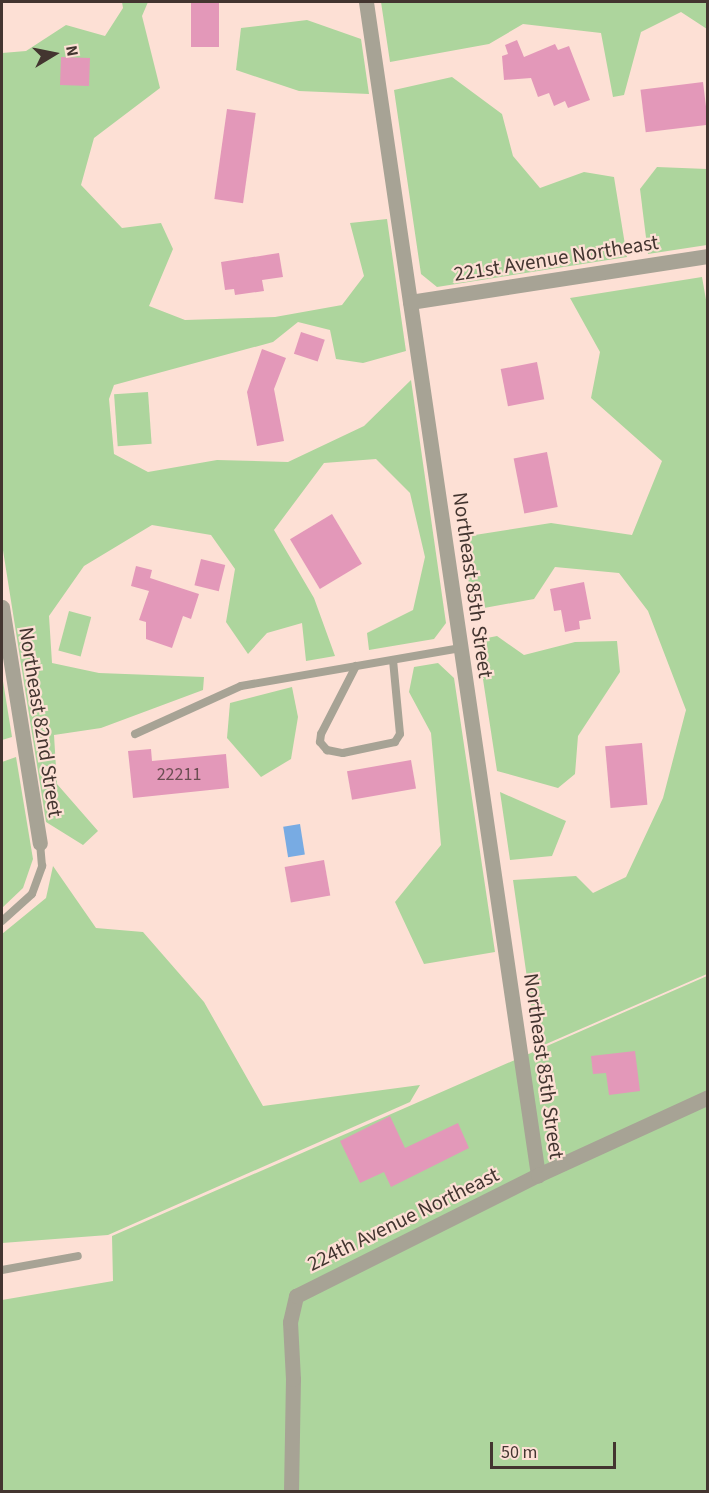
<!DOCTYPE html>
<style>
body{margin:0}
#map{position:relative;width:709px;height:1493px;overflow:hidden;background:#fde0d5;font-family:"Source Sans 3",sans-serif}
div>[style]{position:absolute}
.green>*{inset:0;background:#add59d;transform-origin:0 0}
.water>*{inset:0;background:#78abe3;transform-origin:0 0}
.building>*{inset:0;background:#e398b9;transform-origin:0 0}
.lane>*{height:8px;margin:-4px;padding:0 4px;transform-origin:4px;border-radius:4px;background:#a7a395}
.street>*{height:15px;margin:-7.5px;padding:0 7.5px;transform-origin:7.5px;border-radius:7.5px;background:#a7a395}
span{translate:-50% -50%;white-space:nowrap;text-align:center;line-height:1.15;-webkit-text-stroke:4.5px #fde0d5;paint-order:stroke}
.number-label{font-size:18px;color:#6b4e52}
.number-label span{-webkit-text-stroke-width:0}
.street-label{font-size:21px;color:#433530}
.frame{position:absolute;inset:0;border:3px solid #433530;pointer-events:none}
.north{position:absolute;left:24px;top:24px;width:60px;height:60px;-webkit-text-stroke:4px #fde0d5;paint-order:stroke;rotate:80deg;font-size:16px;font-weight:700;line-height:24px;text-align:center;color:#433530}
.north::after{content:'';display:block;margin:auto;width:21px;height:27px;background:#433530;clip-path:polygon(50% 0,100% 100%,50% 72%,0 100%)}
.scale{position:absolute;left:490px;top:1442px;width:126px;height:27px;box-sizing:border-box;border:3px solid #433530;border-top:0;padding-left:8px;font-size:18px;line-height:21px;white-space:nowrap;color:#433530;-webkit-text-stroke:4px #fde0d5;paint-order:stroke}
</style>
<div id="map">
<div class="green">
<div style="clip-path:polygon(122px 2px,148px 2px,142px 16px,160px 88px,94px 138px,81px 185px,122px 228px,161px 223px,173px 249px,149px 306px,185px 320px,275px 317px,342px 305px,364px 276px,350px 223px,387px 219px,406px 351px,363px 363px,336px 359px,330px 330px,298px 322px,273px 342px,114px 385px,109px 399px,114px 454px,148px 472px,217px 460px,288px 462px,364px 426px,411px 380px,446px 623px,434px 639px,369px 650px,367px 633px,413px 610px,425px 557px,410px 493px,376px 459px,324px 463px,274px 530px,314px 598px,335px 656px,306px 661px,302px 623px,267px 633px,248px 654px,226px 622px,235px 569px,211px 535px,152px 525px,84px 566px,49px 616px,52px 663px,99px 673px,204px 677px,203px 690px,101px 728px,54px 735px,57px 784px,98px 831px,83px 845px,46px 822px,2px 544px,2px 53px,26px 51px,66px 25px,105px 36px,123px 8px)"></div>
<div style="clip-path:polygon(381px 2px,707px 2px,707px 29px,681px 12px,641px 32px,624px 95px,613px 97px,601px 33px,523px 24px,489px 44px,390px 62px)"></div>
<div style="clip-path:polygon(307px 20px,361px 39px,369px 94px,299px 91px,236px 70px,241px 28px)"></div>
<div style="clip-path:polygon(452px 77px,502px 114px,513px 156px,540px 188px,584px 172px,614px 177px,627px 257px,437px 287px,421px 274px,394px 90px)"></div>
<div style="clip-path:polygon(657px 167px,707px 169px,707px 245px,648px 254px,640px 189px)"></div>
<div style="clip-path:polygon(702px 277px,708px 311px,707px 974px,537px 1048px,513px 880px,576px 876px,593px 893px,626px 877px,663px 798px,686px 710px,648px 611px,619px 573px,555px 567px,534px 599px,473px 610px,462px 537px,551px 523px,632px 535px,662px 461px,591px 398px,600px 352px,570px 298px)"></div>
<div style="left:148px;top:392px;width:52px;height:34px;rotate:86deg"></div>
<div style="left:69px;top:611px;width:23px;height:41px;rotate:15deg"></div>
<div style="clip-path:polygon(497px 636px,524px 655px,575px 642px,617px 641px,620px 672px,578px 736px,575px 774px,558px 788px,497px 771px,477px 640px)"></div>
<div style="clip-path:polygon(438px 663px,454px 678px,495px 952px,424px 964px,395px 902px,441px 845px,431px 733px,409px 692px,414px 667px)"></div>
<div style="clip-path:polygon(2px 675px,12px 737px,2px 740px)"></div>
<div style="clip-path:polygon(292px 687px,298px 717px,291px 759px,261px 777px,227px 738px,230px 703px)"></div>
<div style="clip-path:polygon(16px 757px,33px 859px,23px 888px,2px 908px,2px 762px)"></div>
<div style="clip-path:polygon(500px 792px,566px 821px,552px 856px,510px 860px)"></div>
<div style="clip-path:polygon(53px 866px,96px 928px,143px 932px,204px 1002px,263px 1106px,420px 1085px,410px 1102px,108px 1235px,2px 1243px,2px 934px,46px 898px)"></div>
<div style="clip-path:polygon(707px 976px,707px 1491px,2px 1492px,2px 1300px,113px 1281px,112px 1236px)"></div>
</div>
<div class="water">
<div style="left:300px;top:824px;width:31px;height:17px;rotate:81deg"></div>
</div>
<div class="building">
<div style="left:191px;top:2px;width:28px;height:45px"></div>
<div style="clip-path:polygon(517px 40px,524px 57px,555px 44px,558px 50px,569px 46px,590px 100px,568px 108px,565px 101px,554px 106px,549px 93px,538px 97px,531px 78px,504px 80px,502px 56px,508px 54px,505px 45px)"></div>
<div style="left:61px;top:57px;width:29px;height:28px;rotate:2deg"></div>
<div style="left:703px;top:82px;width:43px;height:63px;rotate:83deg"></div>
<div style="left:227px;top:109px;width:29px;height:91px;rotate:8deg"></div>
<div style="clip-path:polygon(279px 253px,283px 277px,262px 280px,264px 291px,235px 295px,234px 289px,225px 290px,221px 262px)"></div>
<div style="left:301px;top:332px;width:25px;height:23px;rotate:18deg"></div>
<div style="clip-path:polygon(262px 349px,286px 358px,274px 389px,284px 441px,257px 446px,247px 392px)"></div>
<div style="left:537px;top:362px;width:38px;height:37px;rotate:79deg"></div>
<div style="left:547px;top:452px;width:56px;height:34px;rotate:79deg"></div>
<div style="left:332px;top:514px;width:58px;height:49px;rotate:59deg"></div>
<div style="left:201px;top:559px;width:25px;height:27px;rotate:14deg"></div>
<div style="clip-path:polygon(136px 566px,152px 570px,150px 578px,199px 594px,191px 619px,183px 616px,172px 648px,146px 639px,146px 622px,139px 620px,149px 591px,131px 586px)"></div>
<div style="clip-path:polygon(584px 582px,591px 619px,579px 621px,580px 629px,565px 632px,561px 610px,554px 611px,550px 589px)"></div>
<div style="left:642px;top:743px;width:62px;height:37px;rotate:85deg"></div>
<div style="clip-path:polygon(151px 749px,152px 761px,226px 754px,229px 788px,133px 798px,128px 751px)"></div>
<div style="left:411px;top:760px;width:29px;height:65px;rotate:80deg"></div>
<div style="left:324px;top:860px;width:36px;height:40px;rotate:80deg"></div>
<div style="clip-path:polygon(635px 1051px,640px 1091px,609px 1095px,606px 1073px,593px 1074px,591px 1056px)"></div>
<div style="clip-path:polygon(390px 1116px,405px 1148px,458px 1123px,469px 1148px,391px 1187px,384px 1172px,360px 1183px,340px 1141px)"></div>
</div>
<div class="lane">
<div style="left:356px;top:666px;width:76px;rotate:117.2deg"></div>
<div style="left:321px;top:734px;width:8px;rotate:97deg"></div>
<div style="left:320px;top:742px;width:11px;rotate:49deg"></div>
<div style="left:327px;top:750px;width:16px;rotate:11deg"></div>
<div style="left:343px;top:753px;width:53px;rotate:-11.9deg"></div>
<div style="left:395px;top:742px;width:9px;rotate:-58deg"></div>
<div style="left:400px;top:734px;width:74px;rotate:-95.4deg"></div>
<div style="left:135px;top:734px;width:116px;rotate:-24.4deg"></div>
<div style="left:241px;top:686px;width:223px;rotate:-9.8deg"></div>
<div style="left:2px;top:921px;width:40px;rotate:-42deg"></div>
<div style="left:32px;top:894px;width:30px;rotate:-70deg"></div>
<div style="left:42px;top:866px;width:23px;rotate:-95deg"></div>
<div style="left:2px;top:1270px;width:77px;rotate:-10.4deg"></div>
</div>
<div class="street">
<div style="left:366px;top:2px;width:1186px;rotate:81.66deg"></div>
<div style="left:410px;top:302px;width:302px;rotate:-8.8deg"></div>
<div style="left:2px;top:607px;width:239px;rotate:80.9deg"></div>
<div style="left:291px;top:1492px;width:113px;rotate:-89deg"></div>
<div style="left:293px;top:1379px;width:57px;rotate:-93deg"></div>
<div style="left:290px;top:1322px;width:27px;rotate:-77deg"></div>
<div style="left:296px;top:1296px;width:271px;rotate:-26.6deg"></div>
<div style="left:538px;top:1175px;width:187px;rotate:-24.6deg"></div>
</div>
<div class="number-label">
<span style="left:179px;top:775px">22211</span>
</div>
<div class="street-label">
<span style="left:556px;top:258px;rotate:-9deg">221st Avenue Northeast</span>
<span style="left:473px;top:585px;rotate:82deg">Northeast 85th Street</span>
<span style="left:41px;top:722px;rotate:81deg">Northeast 82nd Street</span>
<span style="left:544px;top:1066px;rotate:82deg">Northeast 85th Street</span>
<span style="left:403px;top:1219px;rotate:-26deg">224th Avenue Northeast</span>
</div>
<div class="frame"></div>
<div class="north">N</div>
<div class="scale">50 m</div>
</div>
